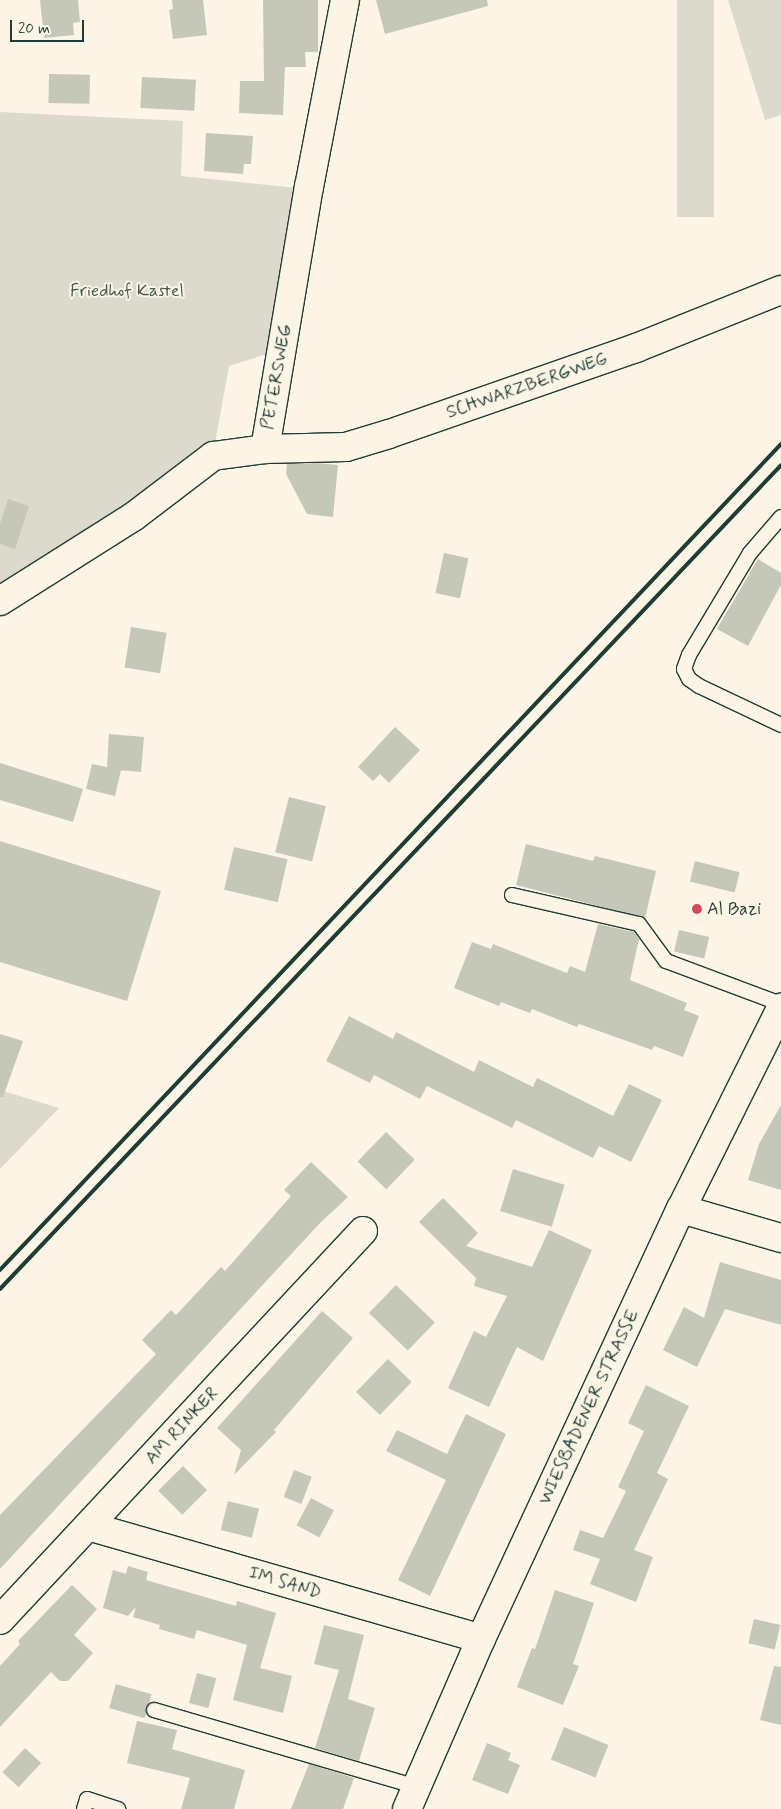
<!DOCTYPE html>
<style>
body{margin:0}
#map{position:relative;width:781px;height:1809px;overflow:hidden;background:#fcf5e5;font-family:Mynerve,sans-serif}
div>[style]{position:absolute}
.green>*{inset:0;background:#dcdacc;transform-origin:0 0}
.building>*{inset:0;background:#c5c7b9;transform-origin:0 0}
.roads{filter:drop-shadow(1px 0 #1f3d34) drop-shadow(-1px 0 #1f3d34) drop-shadow(0 1px #1f3d34) drop-shadow(0 -1px #1f3d34)}
.lane>*{height:14px;margin:-7px;padding:0 7px;transform-origin:7px;border-radius:7px;background:#fcf5e5}
.street>*{height:28px;margin:-14px;padding:0 14px;transform-origin:14px;border-radius:14px;background:#fcf5e5}
.secondary>*{height:28px;margin:-14px;padding:0 14px;transform-origin:14px;border-radius:14px;background:#fcf5e5}
.rail>*{height:4px;margin:-2px;padding:0 2px;transform-origin:2px;border-radius:2px;background:#1f3d34}
.dots>*{width:14px;height:14px;translate:-50% -50%;box-sizing:border-box;border:2px solid #fcf5e5;border-radius:50%}
span{translate:-50% -50%;white-space:nowrap;text-align:center;line-height:1.15;-webkit-text-stroke:4px #fcf5e5;paint-order:stroke}
.park-label{font-size:18px;color:#455c52}
.street-label{font-size:18px;color:#1f3d34}
.poi-label{font-size:18px;color:#1f3d34}
.left{translate:0 -50%;text-align:left}
.scale{position:absolute;left:10px;top:20px;width:74px;height:22px;box-sizing:border-box;border:2px solid #1f3d34;border-top:0;padding-left:6px;font-size:15px;line-height:18px;white-space:nowrap;color:#1f3d34;-webkit-text-stroke:4px #fcf5e5;paint-order:stroke}
</style>
<div id="map">
<div class="green">
<div style="left:677px;top:0;width:37px;height:217px"></div>
<div style="clip-path:polygon(728px 0,781px 0,781px 115px,765px 120px)"></div>
<div style="clip-path:polygon(0 112px,183px 121px,181px 176px,297px 188px,267px 354px,229px 366px,214px 449px,0 586px)"></div>
<div style="clip-path:polygon(0 1090px,59px 1108px,0 1169px)"></div>
</div>
<div class="building">
<div style="clip-path:polygon(40px 0,78px 0,80px 22px,73px 23px,74px 35px,44px 38px)"></div>
<div style="clip-path:polygon(172px 0,203px 0,207px 35px,173px 39px,169px 10px,173px 9px)"></div>
<div style="clip-path:polygon(263px 0,318px 0,318px 52px,305px 52px,306px 67px,285px 67px,283px 115px,239px 113px,240px 81px,264px 81px)"></div>
<div style="clip-path:polygon(376px 0,487px 0,488px 6px,385px 34px)"></div>
<div style="left:49px;top:74px;width:41px;height:29px;rotate:1deg"></div>
<div style="left:142px;top:77px;width:54px;height:31px;rotate:3deg"></div>
<div style="clip-path:polygon(206px 133px,253px 136px,251px 164px,244px 164px,243px 174px,204px 171px)"></div>
<div style="clip-path:polygon(316px 463px,338px 465px,333px 517px,307px 514px,286px 474px,287px 464px)"></div>
<div style="clip-path:polygon(8px 499px,29px 506px,15px 549px,0 544px,0 524px)"></div>
<div style="left:444px;top:553px;width:25px;height:41px;rotate:12deg"></div>
<div style="clip-path:polygon(758px 559px,781px 573px,781px 585px,748px 646px,717px 629px)"></div>
<div style="left:131px;top:627px;width:36px;height:41px;rotate:9deg"></div>
<div style="clip-path:polygon(395px 727px,420px 750px,389px 783px,380px 774px,373px 781px,358px 767px)"></div>
<div style="clip-path:polygon(109px 734px,144px 737px,141px 772px,118px 770px,121px 770px,115px 796px,86px 789px,92px 764px,107px 767px)"></div>
<div style="clip-path:polygon(0 763px,83px 789px,73px 822px,0 800px)"></div>
<div style="left:289px;top:797px;width:38px;height:57px;rotate:14deg"></div>
<div style="clip-path:polygon(0 841px,161px 891px,127px 1001px,0 962px)"></div>
<div style="clip-path:polygon(526px 844px,593px 861px,595px 856px,656px 871px,645px 918px,516px 885px)"></div>
<div style="left:234px;top:847px;width:55px;height:44px;rotate:13deg"></div>
<div style="left:695px;top:861px;width:46px;height:21px;rotate:14deg"></div>
<div style="clip-path:polygon(598px 924px,634px 932px,639px 939px,630px 980px,687px 1003px,684px 1010px,699px 1016px,683px 1057px,654px 1046px,652px 1050px,579px 1024px,577px 1027px,532px 1009px,530px 1013px,501px 1002px,499px 1006px,454px 988px,472px 942px,491px 949px,493px 944px,567px 973px,570px 966px,585px 972px)"></div>
<div style="left:679px;top:930px;width:31px;height:22px;rotate:13deg"></div>
<div style="clip-path:polygon(349px 1016px,393px 1039px,396px 1032px,474px 1072px,479px 1060px,533px 1087px,537px 1078px,613px 1116px,629px 1084px,662px 1100px,631px 1162px,599px 1146px,593px 1158px,516px 1120px,512px 1128px,427px 1086px,420px 1099px,374px 1075px,370px 1083px,326px 1061px)"></div>
<div style="clip-path:polygon(0 1034px,23px 1041px,3px 1097px,0 1097px)"></div>
<div style="clip-path:polygon(781px 1105px,781px 1190px,748px 1180px,759px 1144px)"></div>
<div style="left:386px;top:1132px;width:40px;height:41px;rotate:44deg"></div>
<div style="clip-path:polygon(311px 1162px,348px 1197px,320px 1223px,0 1569px,0 1515px,156px 1354px,142px 1340px,171px 1310px,176px 1315px,221px 1267px,225px 1271px,291px 1196px,284px 1190px)"></div>
<div style="left:513px;top:1169px;width:54px;height:44px;rotate:17deg"></div>
<div style="clip-path:polygon(443px 1198px,478px 1233px,466px 1246px,532px 1267px,549px 1230px,592px 1250px,543px 1361px,517px 1347px,489px 1407px,448px 1388px,474px 1331px,486px 1337px,507px 1296px,474px 1286px,476px 1278px,419px 1222px)"></div>
<div style="clip-path:polygon(720px 1262px,781px 1280px,781px 1325px,725px 1309px,697px 1367px,663px 1350px,684px 1307px,704px 1318px)"></div>
<div style="left:396px;top:1285px;width:54px;height:39px;rotate:44deg"></div>
<div style="clip-path:polygon(322px 1311px,353px 1338px,274px 1430px,276px 1432px,234px 1475px,241px 1450px,217px 1428px)"></div>
<div style="left:388px;top:1359px;width:33px;height:46px;rotate:44deg"></div>
<div style="clip-path:polygon(646px 1385px,689px 1406px,657px 1473px,668px 1479px,634px 1550px,653px 1557px,636px 1602px,590px 1584px,600px 1559px,573px 1550px,580px 1530px,603px 1538px,626px 1491px,618px 1487px,644px 1431px,628px 1423px)"></div>
<div style="clip-path:polygon(466px 1414px,506px 1434px,430px 1596px,398px 1580px,446px 1480px,386px 1451px,397px 1430px,447px 1454px)"></div>
<div style="left:183px;top:1466px;width:34px;height:35px;rotate:45deg"></div>
<div style="left:294px;top:1470px;width:19px;height:29px;rotate:21deg"></div>
<div style="left:311px;top:1498px;width:26px;height:31px;rotate:28deg"></div>
<div style="left:228px;top:1501px;width:32px;height:30px;rotate:14deg"></div>
<div style="clip-path:polygon(128px 1566px,148px 1572px,146px 1580px,236px 1606px,237px 1601px,276px 1613px,260px 1668px,292px 1676px,283px 1713px,233px 1700px,247px 1645px,197px 1630px,194px 1639px,159px 1629px,160px 1625px,133px 1617px,136px 1607px,128px 1616px,103px 1608px,113px 1570px,126px 1574px)"></div>
<div style="clip-path:polygon(72px 1585px,97px 1609px,74px 1635px,93px 1653px,68px 1681px,60px 1681px,51px 1672px,0 1727px,0 1666px,20px 1644px,18px 1641px)"></div>
<div style="clip-path:polygon(555px 1590px,594px 1603px,573px 1664px,579px 1666px,563px 1705px,517px 1687px,532px 1648px,535px 1649px)"></div>
<div style="left:754px;top:1619px;width:27px;height:25px;rotate:13deg"></div>
<div style="clip-path:polygon(324px 1625px,364px 1635px,348px 1699px,375px 1708px,359px 1761px,315px 1748px,339px 1670px,314px 1664px)"></div>
<div style="clip-path:polygon(774px 1666px,781px 1667px,781px 1725px,760px 1720px)"></div>
<div style="left:197px;top:1673px;width:20px;height:31px;rotate:15deg"></div>
<div style="left:116px;top:1684px;width:37px;height:25px;rotate:16deg"></div>
<div style="clip-path:polygon(137px 1721px,177px 1730px,172px 1749px,245px 1770px,234px 1809px,181px 1809px,190px 1778px,127px 1763px)"></div>
<div style="left:564px;top:1727px;width:48px;height:35px;rotate:22deg"></div>
<div style="clip-path:polygon(487px 1743px,511px 1753px,508px 1760px,520px 1765px,508px 1794px,472px 1780px)"></div>
<div style="left:25px;top:1748px;width:22px;height:33px;rotate:43deg"></div>
<div style="clip-path:polygon(309px 1764px,354px 1778px,343px 1809px,291px 1809px)"></div>
</div>
<div class="roads">
<div class="lane">
<div style="left:781px;top:517px;width:48px;rotate:130.7deg"></div>
<div style="left:750px;top:553px;width:119px;rotate:120.9deg"></div>
<div style="left:689px;top:655px;width:15px;rotate:110deg"></div>
<div style="left:684px;top:669px;width:11px;rotate:63deg"></div>
<div style="left:689px;top:679px;width:12px;rotate:35deg"></div>
<div style="left:699px;top:686px;width:91px;rotate:25.4deg"></div>
<div style="left:512px;top:895px;width:130px;rotate:12.9deg"></div>
<div style="left:639px;top:924px;width:46px;rotate:53.9deg"></div>
<div style="left:666px;top:961px;width:123px;rotate:20.5deg"></div>
<div style="left:154px;top:1710px;width:274px;rotate:16.3deg"></div>
<div style="left:84px;top:1809px;width:10px;rotate:-73deg"></div>
<div style="left:87px;top:1799px;width:33px;rotate:18deg"></div>
</div>
<div class="street">
<div style="left:265px;top:449px;width:266px;rotate:-80.5deg"></div>
<div style="left:309px;top:187px;width:190px;rotate:-79.1deg"></div>
<div style="left:0;top:601px;width:157px;rotate:-32.3deg"></div>
<div style="left:133px;top:517px;width:101px;rotate:-37.3deg"></div>
<div style="left:213px;top:456px;width:52px;rotate:-7.7deg"></div>
<div style="left:265px;top:449px;width:81px;rotate:-1.4deg"></div>
<div style="left:346px;top:447px;width:45px;rotate:-16.8deg"></div>
<div style="left:389px;top:434px;width:262px;rotate:-19.2deg"></div>
<div style="left:636px;top:348px;width:156px;rotate:-21.8deg"></div>
<div style="left:681px;top:1209px;width:104px;rotate:16.2deg"></div>
<div style="left:88px;top:1526px;width:409px;rotate:16deg"></div>
<div style="left:0;top:1620px;width:532px;rotate:-46.98deg"></div>
</div>
<div class="secondary">
<div style="left:407px;top:1809px;width:185px;rotate:-66.5deg"></div>
<div style="left:481px;top:1639px;width:474px;rotate:-65.1deg"></div>
<div style="left:681px;top:1209px;width:225px;rotate:-63.5deg"></div>
</div>
</div>
<div class="rail">
<div style="left:0;top:1270px;width:1137px;rotate:-46.6deg"></div>
<div style="left:0;top:1289px;width:1135px;rotate:-46.53deg"></div>
</div>
<div class="dots">
<div style="left:697px;top:909px;background:#d1495b"></div>
</div>
<div class="park-label">
<span style="left:127px;top:291px">Friedhof Kastel</span>
</div>
<div class="street-label">
<span style="left:277px;top:377px;rotate:-80deg">PETERSWEG</span>
<span style="left:527px;top:386px;rotate:-19deg">SCHWARZBERGWEG</span>
<span style="left:589px;top:1407px;rotate:-65deg">WIESBADENER STRASSE</span>
<span style="left:182px;top:1426px;rotate:-47deg">AM RINKER</span>
<span style="left:285px;top:1583px;rotate:16deg">IM SAND</span>
</div>
<div class="poi-label">
<span class="left" style="left:707px;top:909px">Al Bazi</span>
</div>
<div class="scale">20 m</div>
</div>
